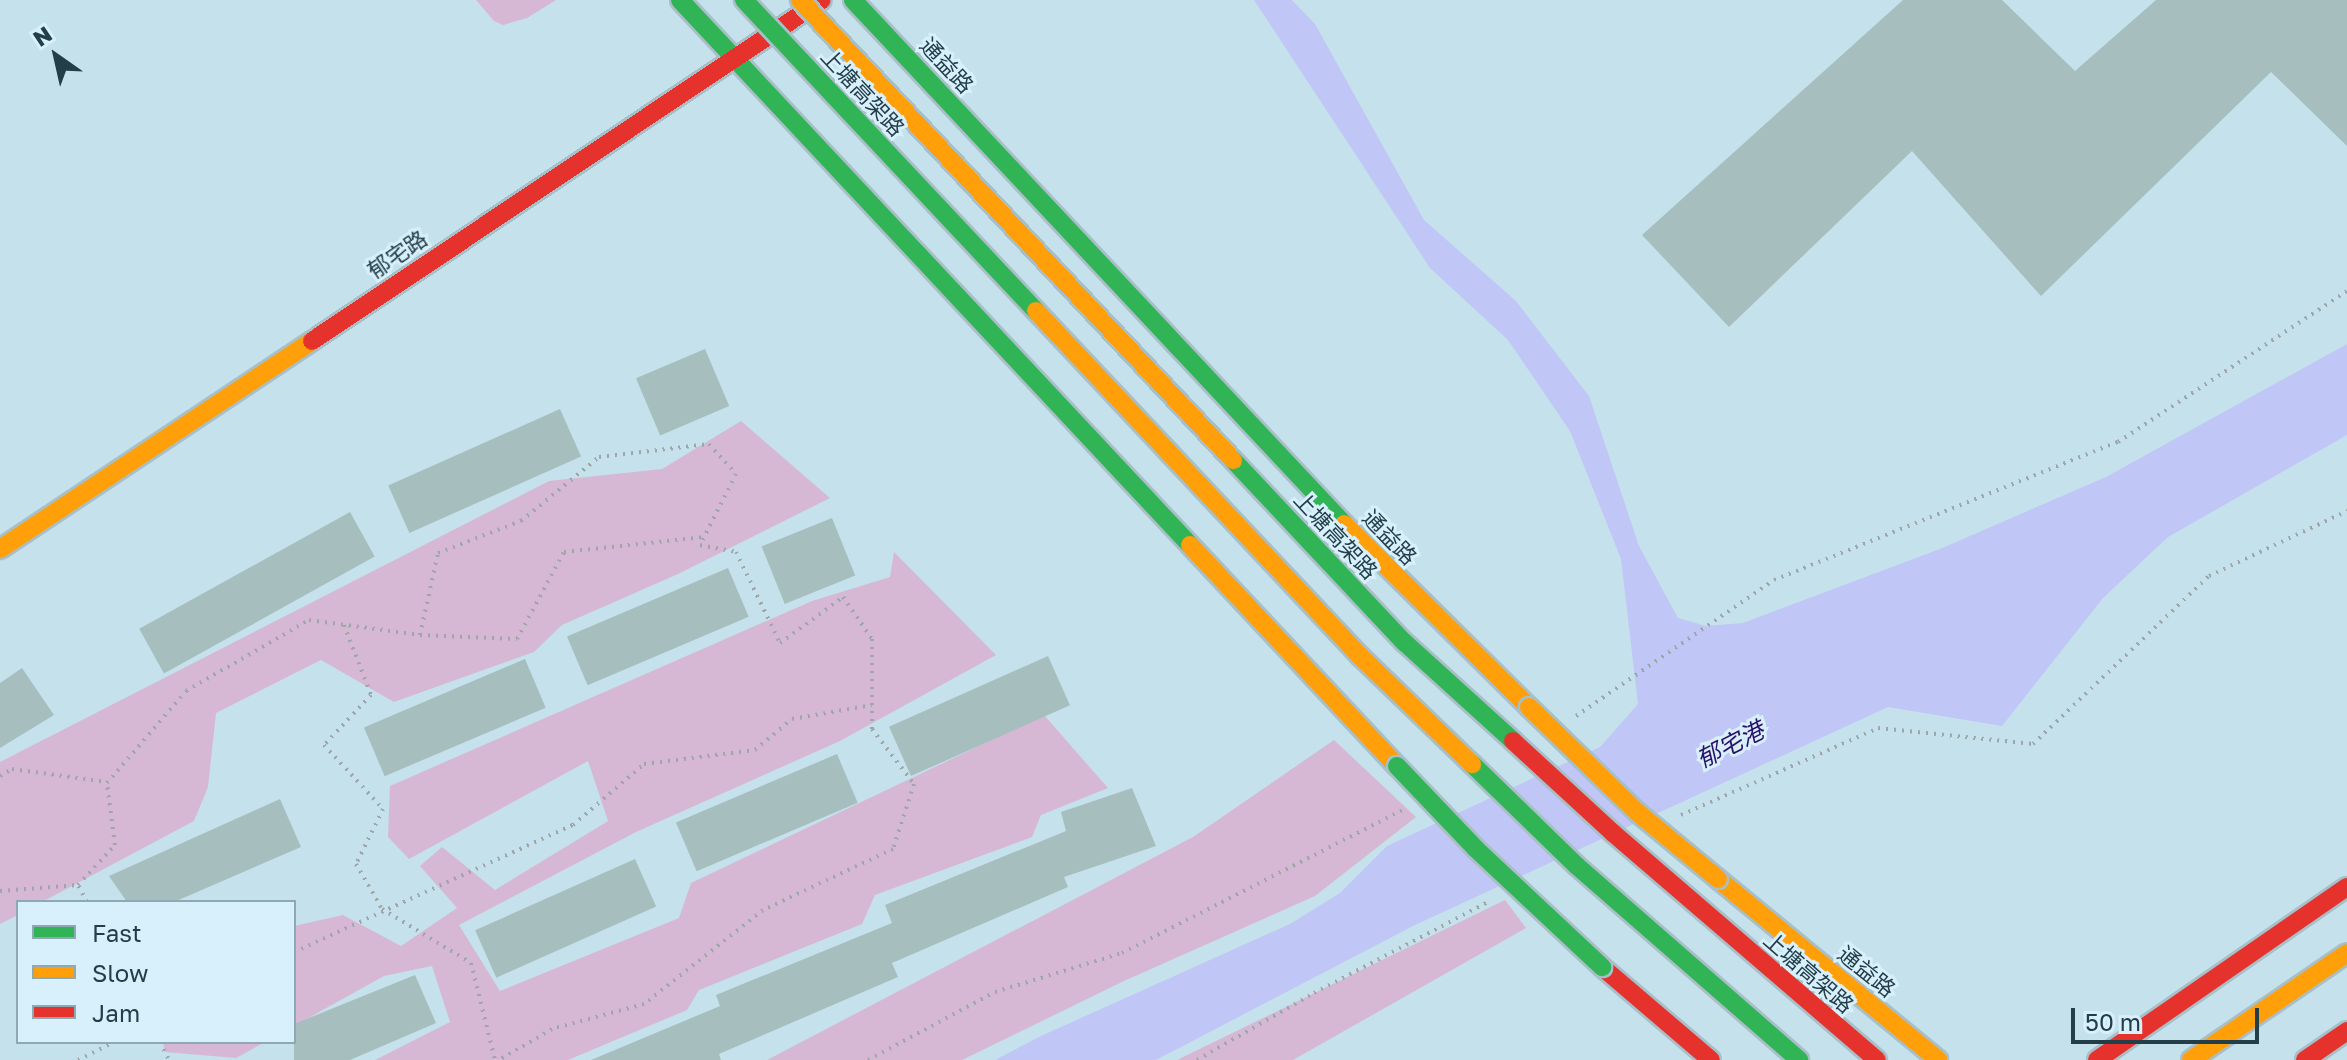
<!DOCTYPE html>
<meta charset="utf-8">
<style>
body{margin:0}
#map{position:relative;width:2347px;height:1060px;overflow:hidden;background:#c5e1ec;font-family:"Golos Text","Noto Sans SC",sans-serif}
div>[style]{position:absolute}
.green>*{inset:0;background:#d7b8d4}
.water>*{inset:0;background:#c0c6f6}
.building>*{inset:0;background:#a6bfbe;transform-origin:0 0}
.path>*{height:4px;margin-top:-2px;transform-origin:0;background:repeating-linear-gradient(90deg,#9da6a8 0 2px,transparent 0 8px)}
.roads{filter:drop-shadow(2px 0 #a8bfc8) drop-shadow(-2px 0 #a8bfc8) drop-shadow(0 2px #a8bfc8) drop-shadow(0 -2px #a8bfc8)}
.fast>*{height:18px;margin:-9px;padding:0 9px;transform-origin:9px;border-radius:9px;background:#30b455}
.slow>*{height:18px;margin:-9px;padding:0 9px;transform-origin:9px;border-radius:9px;background:#ff9f0a}
.jam>*{height:18px;margin:-9px;padding:0 9px;transform-origin:9px;border-radius:9px;background:#e5322d}
.bridges{filter:drop-shadow(2px 0 #a8bfc8) drop-shadow(-2px 0 #a8bfc8) drop-shadow(0 2px #a8bfc8) drop-shadow(0 -2px #a8bfc8)}
.fast-bridge>*{height:18px;margin:-9px;padding:0 9px;transform-origin:9px;border-radius:9px;background:#30b455}
.slow-bridge>*{height:18px;margin:-9px;padding:0 9px;transform-origin:9px;border-radius:9px;background:#ff9f0a}
.jam-bridge>*{height:18px;margin:-9px;padding:0 9px;transform-origin:9px;border-radius:9px;background:#e5322d}
span{translate:-50% -50%;white-space:nowrap;text-align:center;line-height:1.15;-webkit-text-stroke:6px #d7f0fb;paint-order:stroke}
.street-label{font-size:22px;color:#233e49}
.water-label{font-size:24px;color:#2a106a;font-style:italic}
.legend{position:absolute;left:16px;top:900px;width:280px;height:144px;box-sizing:border-box;background:#d7f0fb;border:2px solid #8fa9b4;margin:0;padding:10px 14px;list-style:none;font-size:24px;color:#233e49}
.legend li{display:flex;align-items:center;gap:16px;height:40px}
.legend b{width:40px;border:2px solid #8fa9b4}
.north{position:absolute;left:16px;top:16px;width:80px;height:80px;-webkit-text-stroke:6px #d7f0fb;paint-order:stroke;rotate:326deg;font-size:22px;font-weight:700;line-height:32px;text-align:center;color:#233e49}
.north::after{content:'';display:block;margin:auto;width:28px;height:36px;background:#233e49;clip-path:polygon(50% 0,100% 100%,50% 72%,0 100%)}
.scale{position:absolute;left:2071px;top:1008px;width:188px;height:36px;box-sizing:border-box;border:4px solid #233e49;border-top:0;padding-left:10px;font-size:24px;line-height:28px;white-space:nowrap;color:#233e49;-webkit-text-stroke:6px #d7f0fb;paint-order:stroke}
</style>
<div id="map">
<div class="green">
<div style="clip-path:polygon(476px 0,556px 0,527px 18px,503px 25px,494px 21px)"></div>
<div style="clip-path:polygon(741px 421px,830px 498px,678px 574px,562px 625px,534px 652px,394px 702px,321px 660px,216px 713px,208px 787px,194px 821px,42px 902px,18px 902px,18px 915px,0 924px,0 762px,549px 481px,662px 469px)"></div>
<div style="clip-path:polygon(894px 552px,996px 655px,840px 741px,636px 832px,459px 925px,500px 991px,679px 918px,691px 883px,1044px 715px,1108px 788px,1041px 815px,1032px 837px,875px 895px,862px 924px,699px 990px,687px 1010px,568px 1060px,375px 1060px,450px 1022px,432px 966px,384px 976px,294px 1026px,294px 926px,343px 915px,401px 946px,457px 908px,420px 866px,442px 847px,495px 890px,608px 821px,588px 761px,409px 859px,388px 837px,390px 786px,812px 601px,890px 577px)"></div>
<div style="clip-path:polygon(1334px 740px,1416px 817px,1315px 896px,1124px 981px,962px 1060px,767px 1060px,1193px 837px)"></div>
<div style="clip-path:polygon(1505px 900px,1526px 928px,1293px 1060px,1177px 1060px)"></div>
<div style="clip-path:polygon(163px 1042px,265px 1042px,236px 1058px,165px 1052px)"></div>
</div>
<div class="water">
<div style="clip-path:polygon(1254px 0,1292px 0,1315px 24px,1424px 220px,1516px 301px,1589px 396px,1639px 546px,1678px 618px,1706px 626px,1743px 623px,1940px 549px,2106px 477px,2347px 344px,2347px 435px,2168px 537px,2103px 598px,2002px 726px,1888px 707px,1415px 925px,1156px 1060px,995px 1060px,1041px 1036px,1290px 924px,1340px 893px,1387px 846px,1600px 747px,1638px 704px,1621px 559px,1570px 431px,1508px 340px,1430px 268px)"></div>
</div>
<div class="building">
<div style="clip-path:polygon(1903px 0,2002px 0,2075px 71px,2156px 0,2347px 0,2347px 146px,2271px 72px,2041px 296px,1912px 151px,1729px 327px,1642px 235px)"></div>
<div style="left:705px;top:349px;width:62px;height:75px;rotate:67deg"></div>
<div style="left:560px;top:409px;width:52px;height:188px;rotate:66deg"></div>
<div style="left:350px;top:512px;width:51px;height:241px;rotate:61deg"></div>
<div style="left:832px;top:518px;width:62px;height:76px;rotate:68deg"></div>
<div style="left:728px;top:568px;width:53px;height:175px;rotate:67deg"></div>
<div style="left:1048px;top:656px;width:54px;height:174px;rotate:66deg"></div>
<div style="left:525px;top:659px;width:53px;height:175px;rotate:67deg"></div>
<div style="clip-path:polygon(22px 668px,54px 715px,0 748px,0 683px)"></div>
<div style="left:837px;top:754px;width:53px;height:175px;rotate:67deg"></div>
<div style="clip-path:polygon(1132px 788px,1156px 846px,1064px 877px,1068px 887px,892px 963px,898px 977px,719px 1054px,721px 1060px,591px 1060px,720px 1006px,716px 995px,892px 923px,885px 905px,1066px 831px,1061px 812px)"></div>
<div style="clip-path:polygon(280px 799px,301px 847px,174px 902px,127px 902px,109px 876px)"></div>
<div style="left:635px;top:859px;width:52px;height:175px;rotate:66deg"></div>
<div style="clip-path:polygon(415px 975px,436px 1023px,350px 1060px,294px 1060px,294px 1024px)"></div>
</div>
<div class="path">
<div style="left:344px;top:625px;width:75px;rotate:68.9deg"></div>
<div style="left:371px;top:695px;width:69px;rotate:133.2deg"></div>
<div style="left:324px;top:745px;width:87px;rotate:47.3deg"></div>
<div style="left:383px;top:809px;width:61px;rotate:116.1deg"></div>
<div style="left:356px;top:864px;width:52px;rotate:60deg"></div>
<div style="left:382px;top:909px;width:104px;rotate:31.2deg"></div>
<div style="left:471px;top:963px;width:100px;rotate:76.1deg"></div>
<div style="left:420px;top:635px;width:97px;rotate:2.4deg"></div>
<div style="left:517px;top:639px;width:99px;rotate:-61.6deg"></div>
<div style="left:564px;top:552px;width:141px;rotate:-6.1deg"></div>
<div style="left:1576px;top:716px;width:240px;rotate:-34.5deg"></div>
<div style="left:1774px;top:580px;width:371px;rotate:-21.9deg"></div>
<div style="left:2118px;top:442px;width:274px;rotate:-33.4deg"></div>
<div style="left:0;top:776px;width:14px;rotate:-30deg"></div>
<div style="left:12px;top:769px;width:96px;rotate:7.8deg"></div>
<div style="left:1681px;top:815px;width:215px;rotate:-23.8deg"></div>
<div style="left:1878px;top:728px;width:156px;rotate:5.9deg"></div>
<div style="left:2033px;top:744px;width:243px;rotate:-43.7deg"></div>
<div style="left:2209px;top:576px;width:153px;rotate:-25.2deg"></div>
<div style="left:0;top:891px;width:78px;rotate:-4.4deg"></div>
<div style="left:87px;top:902px;width:19px;rotate:-118deg"></div>
<div style="left:78px;top:885px;width:54px;rotate:-47.2deg"></div>
<div style="left:115px;top:845px;width:63px;rotate:-97.4deg"></div>
<div style="left:107px;top:783px;width:121px;rotate:-49.3deg"></div>
<div style="left:186px;top:691px;width:142px;rotate:-30deg"></div>
<div style="left:309px;top:620px;width:112px;rotate:7.7deg"></div>
<div style="left:420px;top:635px;width:84px;rotate:-77.6deg"></div>
<div style="left:438px;top:553px;width:89px;rotate:-21.1deg"></div>
<div style="left:521px;top:521px;width:101px;rotate:-39.4deg"></div>
<div style="left:599px;top:457px;width:111px;rotate:-6.7deg"></div>
<div style="left:709px;top:444px;width:40px;rotate:48deg"></div>
<div style="left:736px;top:474px;width:80px;rotate:116.9deg"></div>
<div style="left:700px;top:545px;width:37px;rotate:11deg"></div>
<div style="left:736px;top:552px;width:101px;rotate:64.2deg"></div>
<div style="left:780px;top:643px;width:78px;rotate:-36.1deg"></div>
<div style="left:843px;top:597px;width:51px;rotate:55.4deg"></div>
<div style="left:872px;top:639px;width:90px;rotate:90deg"></div>
<div style="left:872px;top:729px;width:69px;rotate:52.6deg"></div>
<div style="left:914px;top:784px;width:68px;rotate:107.9deg"></div>
<div style="left:893px;top:849px;width:144px;rotate:154.9deg"></div>
<div style="left:763px;top:910px;width:152px;rotate:141.7deg"></div>
<div style="left:644px;top:1004px;width:95px;rotate:164.8deg"></div>
<div style="left:552px;top:1029px;width:61px;rotate:149.7deg"></div>
<div style="left:294px;top:952px;width:307px;rotate:-24.5deg"></div>
<div style="left:573px;top:825px;width:94px;rotate:-40.7deg"></div>
<div style="left:644px;top:764px;width:112px;rotate:-7.2deg"></div>
<div style="left:755px;top:750px;width:48px;rotate:-40deg"></div>
<div style="left:792px;top:719px;width:81px;rotate:-9.9deg"></div>
<div style="left:160px;top:1042px;width:20px;rotate:63deg"></div>
<div style="left:78px;top:1060px;width:40px;rotate:-26.6deg"></div>
<div style="left:868px;top:1060px;width:144px;rotate:-28.2deg"></div>
<div style="left:995px;top:992px;width:133px;rotate:-17.1deg"></div>
<div style="left:1122px;top:953px;width:315px;rotate:-27deg"></div>
<div style="left:1197px;top:1060px;width:135px;rotate:-29.8deg"></div>
<div style="left:1314px;top:993px;width:199px;rotate:-27.6deg"></div>
</div>
<div class="roads">
<div class="fast">
<div style="left:680px;top:0;width:746px;rotate:46.9deg"></div>
<div style="left:853px;top:0;width:718px;rotate:46.86deg"></div>
</div>
<div class="slow">
<div style="left:1344px;top:524px;width:260px;rotate:44.7deg"></div>
<div style="left:1190px;top:545px;width:303px;rotate:46.9deg"></div>
<div style="left:0;top:549px;width:375px;rotate:-33.7deg"></div>
<div style="left:1718px;top:879px;width:285px;rotate:39.4deg"></div>
<div style="left:2191px;top:1060px;width:189px;rotate:-34.4deg"></div>
</div>
<div class="jam">
<div style="left:312px;top:341px;width:613px;rotate:-33.77deg"></div>
<div style="left:1602px;top:967px;width:143px;rotate:40.5deg"></div>
<div style="left:2097px;top:1060px;width:304px;rotate:-34.7deg"></div>
<div style="left:2305px;top:1060px;width:51px;rotate:-34.6deg"></div>
</div>
</div>
<div class="bridges">
<div class="fast-bridge">
<div style="left:744px;top:0;width:427px;rotate:46.8deg"></div>
<div style="left:1233px;top:460px;width:250px;rotate:46.8deg"></div>
<div style="left:1404px;top:642px;width:147px;rotate:42.2deg"></div>
<div style="left:1472px;top:764px;width:146px;rotate:44.2deg"></div>
<div style="left:1577px;top:866px;width:295px;rotate:41.1deg"></div>
<div style="left:1397px;top:766px;width:115px;rotate:46.4deg"></div>
<div style="left:1476px;top:849px;width:173px;rotate:43.1deg"></div>
</div>
<div class="slow-bridge">
<div style="left:800px;top:0;width:632px;rotate:46.73deg"></div>
<div style="left:1036px;top:311px;width:473px;rotate:46.8deg"></div>
<div style="left:1360px;top:656px;width:156px;rotate:44deg"></div>
<div style="left:1529px;top:707px;width:151px;rotate:44.2deg"></div>
<div style="left:1637px;top:812px;width:105px;rotate:39.6deg"></div>
</div>
<div class="jam-bridge">
<div style="left:1513px;top:741px;width:136px;rotate:42.6deg"></div>
<div style="left:1613px;top:833px;width:348px;rotate:40.7deg"></div>
</div>
</div>
<div class="street-label">
<span style="left:947px;top:65px;rotate:47deg">通益路</span>
<span style="left:863px;top:92px;rotate:47deg">上塘高架路</span>
<span style="left:397px;top:254px;rotate:-34deg">郁宅路</span>
<span style="left:1336px;top:535px;rotate:47deg">上塘高架路</span>
<span style="left:1390px;top:537px;rotate:46deg">通益路</span>
<span style="left:1867px;top:971px;rotate:39deg">通益路</span>
<span style="left:1809px;top:972px;rotate:41deg">上塘高架路</span>
</div>
<div class="water-label">
<span style="left:1730px;top:744px;rotate:-27deg">郁宅港</span>
</div>
<ul class="legend">
<li><b style="height:10px;background:#30b455"></b>Fast</li>
<li><b style="height:10px;background:#ff9f0a"></b>Slow</li>
<li><b style="height:10px;background:#e5322d"></b>Jam</li>
</ul>
<div class="north">N</div>
<div class="scale">50 m</div>
</div>
